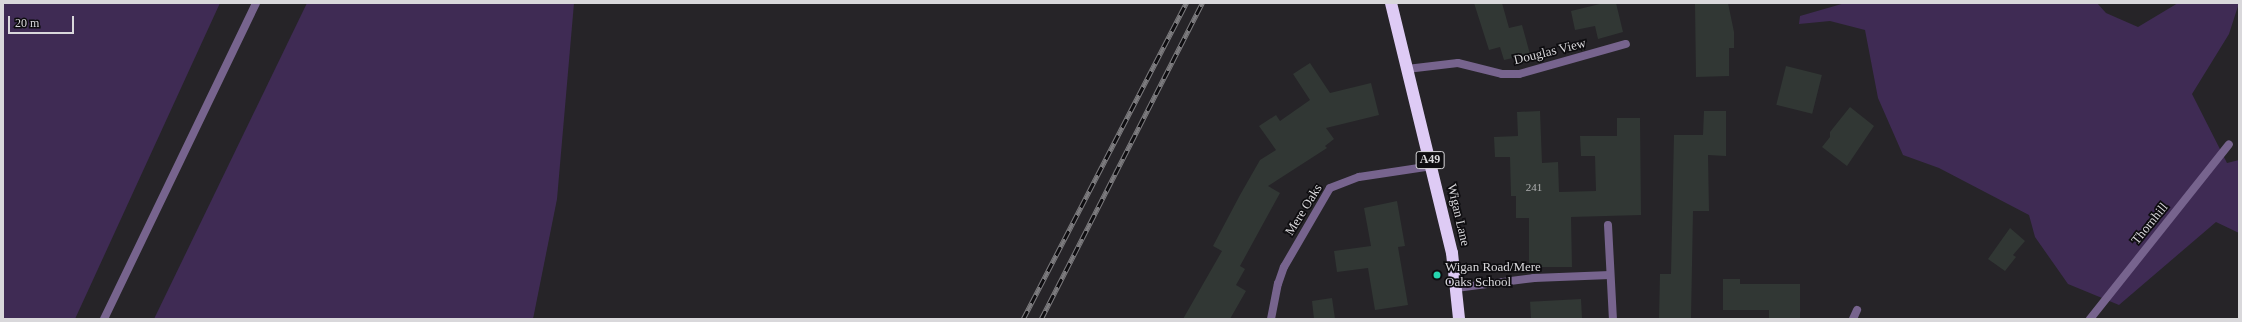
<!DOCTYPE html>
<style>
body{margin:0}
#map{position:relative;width:2242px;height:322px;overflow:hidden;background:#262428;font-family:"Times New Roman",serif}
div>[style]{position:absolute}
.green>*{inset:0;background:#3f2b54}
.building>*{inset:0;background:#313734;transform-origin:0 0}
.lane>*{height:8px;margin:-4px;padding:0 4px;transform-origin:4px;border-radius:4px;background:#77648e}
.street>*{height:8px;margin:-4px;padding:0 4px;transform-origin:4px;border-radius:4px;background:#77648e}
.highway>*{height:12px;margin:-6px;padding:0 6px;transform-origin:6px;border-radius:6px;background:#decbf5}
.rail>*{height:4.5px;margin-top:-2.25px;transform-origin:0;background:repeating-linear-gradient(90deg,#0e0d10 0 9px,#7c7b7e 0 18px);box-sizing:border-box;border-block:1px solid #7c7b7e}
.dots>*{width:11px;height:11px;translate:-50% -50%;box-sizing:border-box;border:2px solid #0e0d10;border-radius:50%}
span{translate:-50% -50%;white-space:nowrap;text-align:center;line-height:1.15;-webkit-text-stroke:3.5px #0e0d10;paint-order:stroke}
.number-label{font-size:11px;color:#afb0b1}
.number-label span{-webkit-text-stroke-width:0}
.shield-label span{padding:1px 3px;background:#0e0d10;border:1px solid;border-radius:3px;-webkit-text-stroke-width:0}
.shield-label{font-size:12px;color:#d9d8db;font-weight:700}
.street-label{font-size:13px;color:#d9d8db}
.poi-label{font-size:13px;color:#d9d8db}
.left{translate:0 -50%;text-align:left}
.frame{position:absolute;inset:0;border:4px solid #d9d8db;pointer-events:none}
.scale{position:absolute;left:8px;top:16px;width:66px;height:18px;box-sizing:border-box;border:2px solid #d9d8db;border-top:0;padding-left:5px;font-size:12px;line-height:14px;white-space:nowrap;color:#d9d8db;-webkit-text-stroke:3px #0e0d10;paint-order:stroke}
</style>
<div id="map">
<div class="green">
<div style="clip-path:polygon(3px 3px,220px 3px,75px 319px,3px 319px)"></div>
<div style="clip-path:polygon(307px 3px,574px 3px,557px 199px,533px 319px,154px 319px)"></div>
<div style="clip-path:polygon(1845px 3px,2097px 3px,2106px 13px,2138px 27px,2178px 3px,2239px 3px,2229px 34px,2192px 94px,2227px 163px,2239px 160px,2239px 233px,2216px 222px,2119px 305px,2068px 284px,2035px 237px,2029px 215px,1939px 168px,1903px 155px,1878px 98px,1865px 30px,1830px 21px,1799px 24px,1800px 16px)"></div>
</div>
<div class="building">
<div style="clip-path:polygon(1474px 3px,1502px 3px,1509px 28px,1522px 25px,1530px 54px,1504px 60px,1500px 47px,1489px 50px)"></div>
<div style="clip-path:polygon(1604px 3px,1616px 3px,1623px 32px,1598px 39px,1595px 26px,1575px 30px,1571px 11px)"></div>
<div style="clip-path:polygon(1695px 3px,1728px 3px,1734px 32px,1734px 48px,1729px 48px,1729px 76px,1696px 77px)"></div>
<div style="clip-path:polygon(1310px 63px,1330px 93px,1371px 83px,1379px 115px,1326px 128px,1334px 139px,1325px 146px,1327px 148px,1268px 186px,1280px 193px,1240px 266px,1245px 269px,1236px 285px,1246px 291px,1230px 319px,1183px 319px,1222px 251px,1213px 246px,1240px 195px,1260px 160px,1276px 150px,1259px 126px,1276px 115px,1280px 121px,1310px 100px,1293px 74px)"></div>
<div style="left:1786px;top:66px;width:37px;height:40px;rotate:14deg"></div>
<div style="clip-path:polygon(1850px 107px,1874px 126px,1847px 166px,1822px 147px,1830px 137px,1830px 132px)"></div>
<div style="clip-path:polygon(1540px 111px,1542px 163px,1558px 162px,1559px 192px,1596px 191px,1595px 156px,1581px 156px,1580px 136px,1617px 136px,1617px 118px,1640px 118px,1641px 215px,1571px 217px,1572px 267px,1529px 267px,1529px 218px,1516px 218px,1516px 196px,1511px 196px,1510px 157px,1495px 157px,1494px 137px,1518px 136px,1517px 112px)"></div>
<div style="clip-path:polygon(1704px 111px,1726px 111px,1726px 156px,1708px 155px,1709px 211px,1693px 211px,1691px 319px,1659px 319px,1660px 274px,1671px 274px,1674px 135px,1703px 135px)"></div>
<div style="clip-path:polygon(1397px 201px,1405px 246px,1398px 247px,1408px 305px,1375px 310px,1368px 268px,1337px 272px,1334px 251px,1371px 246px,1364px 208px)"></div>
<div style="clip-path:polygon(2010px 228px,2025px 241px,2013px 255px,2016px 257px,2005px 271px,1988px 259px)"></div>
<div style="clip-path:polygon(1723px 279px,1740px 279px,1740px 284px,1800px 284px,1800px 319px,1769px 319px,1769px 310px,1723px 310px)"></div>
<div style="clip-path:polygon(1332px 298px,1335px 319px,1314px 319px,1312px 301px)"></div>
<div style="left:1581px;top:299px;width:20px;height:51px;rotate:87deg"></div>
</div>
<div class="lane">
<div style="left:104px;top:319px;width:351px;rotate:-64.3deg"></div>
<div style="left:1853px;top:319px;width:10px;rotate:-66deg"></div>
</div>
<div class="street">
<div style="left:1407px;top:69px;width:51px;rotate:-6.7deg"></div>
<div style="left:1458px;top:63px;width:45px;rotate:14deg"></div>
<div style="left:1502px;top:74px;width:17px"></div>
<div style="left:1519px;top:74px;width:111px;rotate:-15.7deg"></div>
<div style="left:1608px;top:225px;width:94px;rotate:87deg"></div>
<div style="left:1456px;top:288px;width:79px;rotate:-7.3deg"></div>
<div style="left:1534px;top:278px;width:76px;rotate:-2.3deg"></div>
<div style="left:1271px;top:319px;width:36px;rotate:-79deg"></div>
<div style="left:1278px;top:284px;width:18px;rotate:-71deg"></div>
<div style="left:1284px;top:267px;width:91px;rotate:-59.8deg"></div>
<div style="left:1330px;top:188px;width:31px;rotate:-21deg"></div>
<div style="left:1359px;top:177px;width:74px;rotate:-8.6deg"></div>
<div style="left:2090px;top:319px;width:223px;rotate:-51.5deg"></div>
</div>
<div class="highway">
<div style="left:1391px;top:3px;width:257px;rotate:76.3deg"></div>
<div style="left:1452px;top:253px;width:66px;rotate:83.9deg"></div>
</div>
<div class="rail">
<div style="left:1023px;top:319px;width:356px;rotate:-62.7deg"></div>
<div style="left:1041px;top:319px;width:355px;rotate:-63deg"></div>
</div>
<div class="dots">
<div style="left:1437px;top:275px;background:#25d5ae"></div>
</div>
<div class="number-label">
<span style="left:1534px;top:187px">241</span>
</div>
<div class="shield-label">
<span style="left:1430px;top:160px">A49</span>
</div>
<div class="street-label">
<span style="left:1550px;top:52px;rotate:-14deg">Douglas View</span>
<span style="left:1304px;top:210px;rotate:-58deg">Mere Oaks</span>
<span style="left:1458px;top:215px;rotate:77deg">Wigan Lane</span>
<span style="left:2150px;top:224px;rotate:-51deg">Thornhill</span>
</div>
<div class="poi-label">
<span class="left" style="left:1445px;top:275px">Wigan Road/Mere<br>Oaks School</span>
</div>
<div class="frame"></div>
<div class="scale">20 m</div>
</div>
